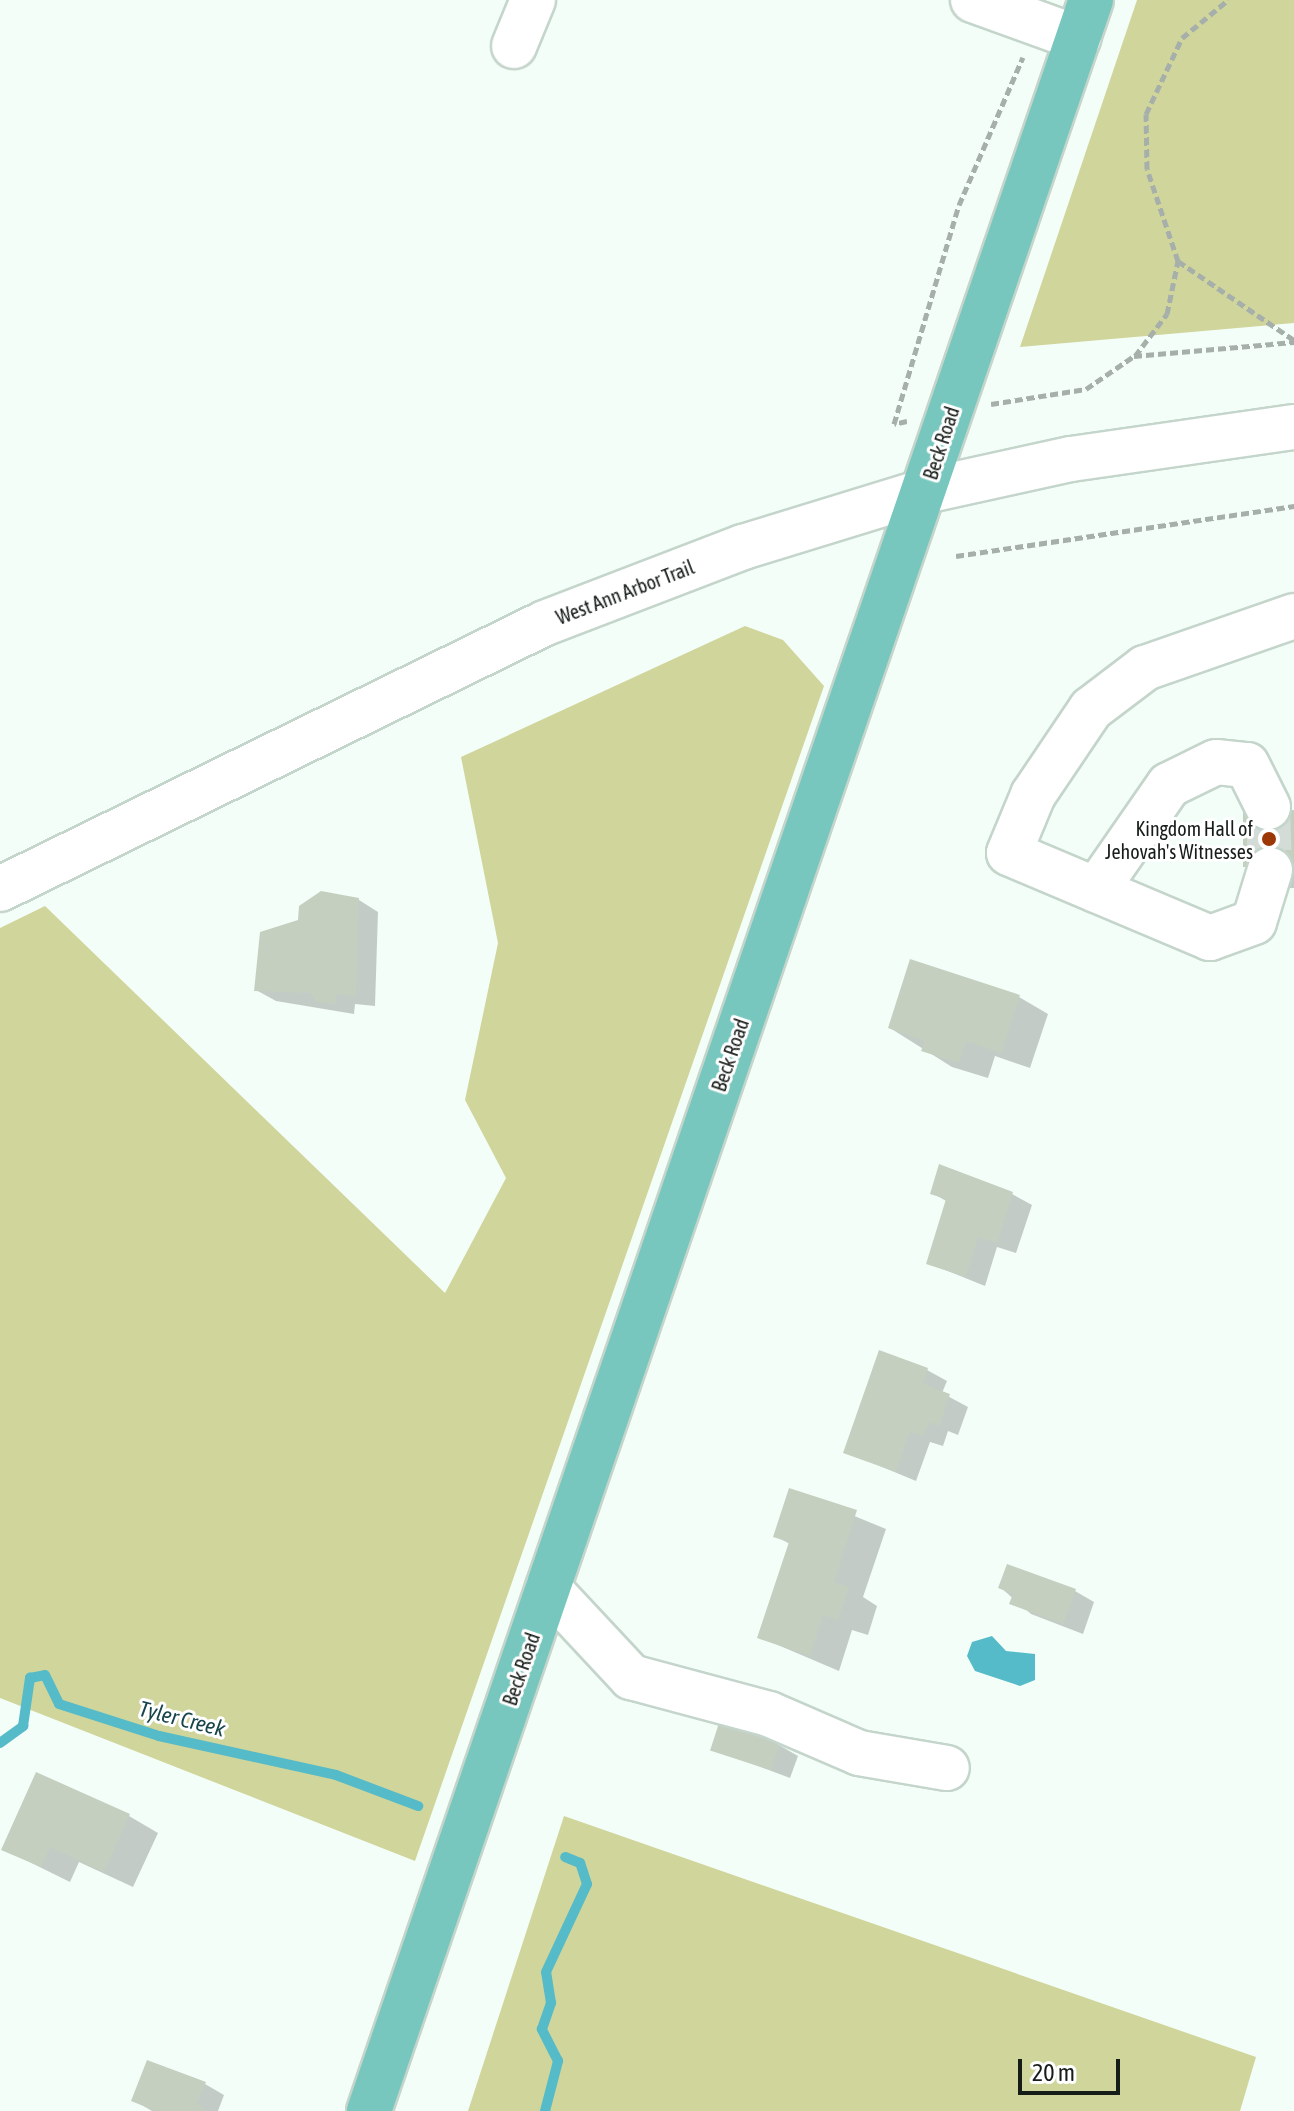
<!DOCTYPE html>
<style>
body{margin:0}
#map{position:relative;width:1294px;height:2111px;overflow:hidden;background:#f4fef8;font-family:"Asap Condensed",sans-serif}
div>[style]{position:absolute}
.green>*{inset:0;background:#d0d59c}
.water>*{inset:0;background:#55bbc8}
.shadow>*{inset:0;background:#0003}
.stream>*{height:10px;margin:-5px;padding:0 5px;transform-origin:5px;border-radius:5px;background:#55bbc8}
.building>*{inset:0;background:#c5cfc0;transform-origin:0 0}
.minor-tunnel>*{height:44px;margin-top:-22px;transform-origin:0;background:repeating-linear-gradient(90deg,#d3dcd6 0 44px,transparent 0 66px)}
.path>*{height:5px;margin-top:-2.5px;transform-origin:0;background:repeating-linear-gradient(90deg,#a6afaa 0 8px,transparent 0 12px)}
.roads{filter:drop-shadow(2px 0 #c4d5cb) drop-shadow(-2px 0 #c4d5cb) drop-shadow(0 2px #c4d5cb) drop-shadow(0 -2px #c4d5cb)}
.minor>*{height:44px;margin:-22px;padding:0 22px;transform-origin:22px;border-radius:22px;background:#fff}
.major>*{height:44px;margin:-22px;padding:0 22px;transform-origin:22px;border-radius:22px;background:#78c7be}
.dots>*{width:22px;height:22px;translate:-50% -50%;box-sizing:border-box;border:4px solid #fff;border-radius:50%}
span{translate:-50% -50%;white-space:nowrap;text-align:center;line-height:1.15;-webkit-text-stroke:6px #fff;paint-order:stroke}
.street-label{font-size:20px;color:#161c18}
.poi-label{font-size:20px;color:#161c18}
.right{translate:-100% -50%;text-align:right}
.water-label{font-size:22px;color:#17454b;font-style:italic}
.scale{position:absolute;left:1018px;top:2059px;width:102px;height:36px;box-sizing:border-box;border:4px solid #161c18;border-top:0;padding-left:10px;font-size:24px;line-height:28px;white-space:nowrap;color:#161c18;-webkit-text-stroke:6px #fff;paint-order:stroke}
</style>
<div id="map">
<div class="green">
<div style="clip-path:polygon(1137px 0,1294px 0,1294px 323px,1020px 347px)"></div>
<div style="clip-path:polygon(745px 626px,783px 640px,824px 686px,415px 1861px,0 1698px,0 928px,45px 906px,445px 1293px,506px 1178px,465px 1100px,498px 943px,461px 757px)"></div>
<div style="clip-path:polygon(564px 1816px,1256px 2057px,1240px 2111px,468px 2111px)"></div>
</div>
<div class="water">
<div style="clip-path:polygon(992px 1636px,1006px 1651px,1035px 1654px,1035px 1680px,1020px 1686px,975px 1671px,967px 1656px,972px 1642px)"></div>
</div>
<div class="shadow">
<div style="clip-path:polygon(1294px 812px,1294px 888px,1284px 888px)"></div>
<div style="clip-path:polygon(359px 900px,378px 912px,375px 1006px,355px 1004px,354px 1014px,276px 1001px,256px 990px,300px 922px)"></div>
<div style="clip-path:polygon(1019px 997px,1048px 1014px,1030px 1068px,995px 1056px,988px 1078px,952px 1067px,890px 1028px)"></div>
<div style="clip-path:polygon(932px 1193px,1012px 1194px,1032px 1205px,1016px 1253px,997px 1247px,985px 1286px,928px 1263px,948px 1202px)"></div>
<div style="clip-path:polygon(927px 1370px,947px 1381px,942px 1393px,968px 1407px,958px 1435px,948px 1431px,943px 1446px,930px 1442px,916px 1481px,846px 1452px)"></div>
<div style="clip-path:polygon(791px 1490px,886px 1529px,863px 1597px,877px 1606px,868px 1635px,852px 1630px,839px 1671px,759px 1637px,790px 1544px,775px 1536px)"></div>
<div style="clip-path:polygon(1000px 1587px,1075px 1591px,1094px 1602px,1083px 1634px,1031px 1614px)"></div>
<div style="clip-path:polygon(779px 1745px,798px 1756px,790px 1778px,712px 1749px)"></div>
<div style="clip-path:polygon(129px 1816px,158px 1833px,133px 1887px,79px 1862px,70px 1882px,3px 1849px)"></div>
<div style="clip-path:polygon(205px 2084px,224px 2095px,218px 2111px,152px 2111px,133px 2100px)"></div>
</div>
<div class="stream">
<div style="left:0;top:1743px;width:29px;rotate:-36deg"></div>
<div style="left:23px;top:1726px;width:49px;rotate:-81.7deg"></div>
<div style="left:30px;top:1678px;width:15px;rotate:-11deg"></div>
<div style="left:45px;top:1675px;width:32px;rotate:64deg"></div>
<div style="left:59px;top:1704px;width:105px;rotate:17.7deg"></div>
<div style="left:159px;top:1736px;width:181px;rotate:12.4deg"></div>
<div style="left:336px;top:1775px;width:88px;rotate:20.7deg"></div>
<div style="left:545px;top:2111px;width:52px;rotate:-75.4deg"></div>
<div style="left:558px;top:2061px;width:36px;rotate:-117deg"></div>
<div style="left:542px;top:2029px;width:28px;rotate:-71deg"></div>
<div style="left:551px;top:2003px;width:31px;rotate:-99deg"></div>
<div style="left:546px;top:1972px;width:97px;rotate:-65deg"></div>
<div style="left:587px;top:1884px;width:22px;rotate:-108deg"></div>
<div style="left:580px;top:1863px;width:16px;rotate:-158deg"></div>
</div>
<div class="building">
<div style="left:1294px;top:810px;width:57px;height:51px;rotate:90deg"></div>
<div style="clip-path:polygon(321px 891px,359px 898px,356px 996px,336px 994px,335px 1004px,316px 1002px,311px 993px,254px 991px,260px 932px,298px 920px,299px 906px)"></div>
<div style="clip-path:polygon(910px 959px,1020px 995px,1001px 1053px,966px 1041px,959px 1063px,921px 1051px,925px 1041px,888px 1028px)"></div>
<div style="clip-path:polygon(939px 1164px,1013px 1192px,997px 1243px,978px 1237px,966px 1277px,926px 1264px,946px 1199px,930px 1194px)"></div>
<div style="clip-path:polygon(879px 1350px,928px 1368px,923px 1384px,950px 1394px,939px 1426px,929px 1422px,923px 1436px,910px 1432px,896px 1472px,843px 1453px)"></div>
<div style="clip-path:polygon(789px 1488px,857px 1510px,834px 1582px,849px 1587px,838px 1620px,823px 1615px,810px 1656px,757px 1638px,789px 1542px,773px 1537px)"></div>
<div style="clip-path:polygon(1007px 1564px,1076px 1589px,1063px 1624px,1009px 1604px,1013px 1594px,998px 1588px)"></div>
<div style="left:719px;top:1723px;width:64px;height:29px;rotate:18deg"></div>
<div style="clip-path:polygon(36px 1772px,130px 1814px,104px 1872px,50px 1847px,41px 1867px,1px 1850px)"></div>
<div style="clip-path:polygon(147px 2060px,206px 2082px,197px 2103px,206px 2111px,156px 2111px,131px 2101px)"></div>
</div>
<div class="minor-tunnel">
<div style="left:1268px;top:807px;width:63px;rotate:88.2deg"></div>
</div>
<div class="path">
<div style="left:1178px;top:261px;width:140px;rotate:34.3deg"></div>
<div style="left:1135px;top:356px;width:53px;rotate:-52.7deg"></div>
<div style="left:1167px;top:314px;width:54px;rotate:-78.3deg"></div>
<div style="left:1178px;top:261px;width:97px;rotate:-108.6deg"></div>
<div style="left:1147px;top:169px;width:55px;rotate:-91deg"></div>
<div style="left:1146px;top:114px;width:84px;rotate:-64.7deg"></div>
<div style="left:1182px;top:38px;width:60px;rotate:-39.6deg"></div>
<div style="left:991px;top:404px;width:96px;rotate:-9deg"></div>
<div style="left:1086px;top:389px;width:58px;rotate:-34.5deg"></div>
<div style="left:1134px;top:356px;width:161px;rotate:-5deg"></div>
<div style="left:907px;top:421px;width:13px;rotate:167deg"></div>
<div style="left:894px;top:424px;width:228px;rotate:-73.5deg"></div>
<div style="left:959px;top:205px;width:161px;rotate:-66.6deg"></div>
<div style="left:956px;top:556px;width:342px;rotate:-8.4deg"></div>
</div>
<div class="roads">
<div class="minor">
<div style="left:973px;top:0;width:112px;rotate:19.9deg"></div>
<div style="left:514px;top:46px;width:50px;rotate:-67.6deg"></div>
<div style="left:1270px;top:870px;width:54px;rotate:107.1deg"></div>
<div style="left:1254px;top:922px;width:47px;rotate:160deg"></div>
<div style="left:1210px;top:938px;width:218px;rotate:-157.1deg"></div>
<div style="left:1009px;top:853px;width:63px;rotate:-67.5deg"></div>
<div style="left:1033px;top:795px;width:104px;rotate:-56deg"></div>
<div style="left:1091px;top:709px;width:68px;rotate:-37.2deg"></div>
<div style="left:1145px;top:668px;width:158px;rotate:-19.2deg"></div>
<div style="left:0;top:889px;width:606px;rotate:-26.02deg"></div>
<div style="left:545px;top:623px;width:212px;rotate:-21deg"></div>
<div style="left:743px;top:547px;width:190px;rotate:-17.1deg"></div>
<div style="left:925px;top:491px;width:149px;rotate:-12.4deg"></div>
<div style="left:1071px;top:459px;width:225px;rotate:-8.2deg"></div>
<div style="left:1096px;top:890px;width:128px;rotate:-55.2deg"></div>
<div style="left:1169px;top:785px;width:52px;rotate:-26.1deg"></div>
<div style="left:1216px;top:762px;width:31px;rotate:6deg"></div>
<div style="left:1247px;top:765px;width:47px;rotate:63.4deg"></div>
<div style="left:548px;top:1588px;width:122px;rotate:47deg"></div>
<div style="left:631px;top:1677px;width:143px;rotate:15deg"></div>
<div style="left:769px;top:1714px;width:98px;rotate:23.4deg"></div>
<div style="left:859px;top:1753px;width:89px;rotate:9.7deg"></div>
</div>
<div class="major">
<div style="left:369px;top:2111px;width:2231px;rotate:-71.12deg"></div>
</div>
</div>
<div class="dots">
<div style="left:1269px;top:839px;background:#9c3706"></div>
</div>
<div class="street-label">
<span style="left:941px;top:443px;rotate:-72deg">Beck Road</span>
<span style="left:625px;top:592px;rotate:-21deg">West Ann Arbor Trail</span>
<span style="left:730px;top:1055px;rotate:-71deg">Beck Road</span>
<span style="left:521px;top:1669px;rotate:-71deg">Beck Road</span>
</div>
<div class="poi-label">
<span class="right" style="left:1253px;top:840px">Kingdom Hall of<br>Jehovah's Witnesses</span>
</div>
<div class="water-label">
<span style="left:182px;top:1719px;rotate:14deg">Tyler Creek</span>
</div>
<div class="scale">20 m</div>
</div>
